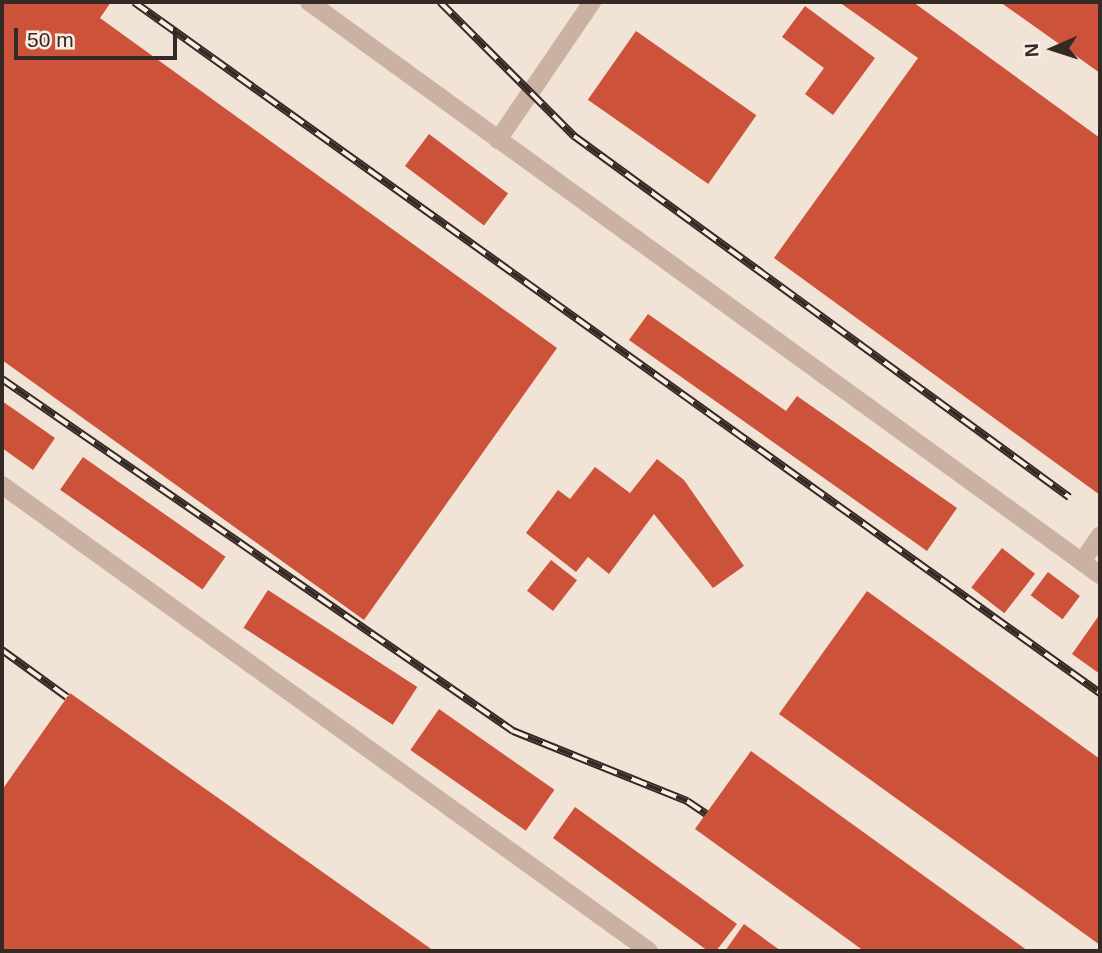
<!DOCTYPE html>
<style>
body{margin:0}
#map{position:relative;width:1102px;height:953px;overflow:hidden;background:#f2e3d7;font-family:Helvetica,sans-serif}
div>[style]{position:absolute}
.building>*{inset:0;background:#cc523a;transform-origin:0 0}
.minor>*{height:18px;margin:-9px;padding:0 9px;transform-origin:9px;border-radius:9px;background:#cab1a2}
.rail>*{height:8px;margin-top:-4px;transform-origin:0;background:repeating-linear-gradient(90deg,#faede3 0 16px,#352925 0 32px);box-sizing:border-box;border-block:2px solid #352925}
span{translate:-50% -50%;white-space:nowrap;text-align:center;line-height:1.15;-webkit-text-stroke:5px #faede3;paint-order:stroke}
.frame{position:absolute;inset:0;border:4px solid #352925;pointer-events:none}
.north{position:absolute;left:1018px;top:14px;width:70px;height:70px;-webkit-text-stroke:5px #faede3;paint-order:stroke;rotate:267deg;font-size:19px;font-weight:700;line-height:28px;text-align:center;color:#352925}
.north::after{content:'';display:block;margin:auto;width:24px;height:32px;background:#352925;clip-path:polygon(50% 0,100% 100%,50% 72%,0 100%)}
.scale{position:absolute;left:14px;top:28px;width:163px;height:32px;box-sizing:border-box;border:4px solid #352925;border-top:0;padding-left:9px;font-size:21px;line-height:24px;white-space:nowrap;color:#352925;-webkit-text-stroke:5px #faede3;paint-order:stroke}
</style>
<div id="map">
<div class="building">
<div style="clip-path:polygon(2px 2px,111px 2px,100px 18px,557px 348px,364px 620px,2px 360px)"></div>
<div style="clip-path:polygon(839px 2px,913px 2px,1100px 138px,1100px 495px,774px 258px,918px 58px)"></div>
<div style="clip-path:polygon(1000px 2px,1100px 2px,1100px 73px)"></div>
<div style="clip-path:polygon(805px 6px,875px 58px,833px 115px,805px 94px,824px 68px,782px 37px)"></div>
<div style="left:636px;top:31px;width:147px;height:84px;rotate:35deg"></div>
<div style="left:429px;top:134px;width:99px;height:40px;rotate:37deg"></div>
<div style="clip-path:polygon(648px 314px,786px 411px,797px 396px,957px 508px,927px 551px,629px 340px)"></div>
<div style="clip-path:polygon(2px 401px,55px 438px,33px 470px,2px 448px)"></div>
<div style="left:83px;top:457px;width:174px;height:40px;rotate:35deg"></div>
<div style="clip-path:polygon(657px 459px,684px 480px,744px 566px,713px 588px,654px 514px,609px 574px,588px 557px,576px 572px,526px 533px,558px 490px,570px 499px,595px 467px,630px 493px)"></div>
<div style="left:1002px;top:548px;width:42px;height:50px;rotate:38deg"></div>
<div style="left:551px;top:560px;width:33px;height:39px;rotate:38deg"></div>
<div style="left:1048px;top:572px;width:40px;height:29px;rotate:37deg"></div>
<div style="left:268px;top:590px;width:178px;height:45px;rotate:33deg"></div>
<div style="clip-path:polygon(867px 591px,1100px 759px,1100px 945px,779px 714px)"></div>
<div style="clip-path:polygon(1100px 614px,1100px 674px,1072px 654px)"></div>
<div style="clip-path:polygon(70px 693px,434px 951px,2px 951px,2px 790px)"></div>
<div style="left:439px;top:709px;width:141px;height:50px;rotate:35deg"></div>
<div style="clip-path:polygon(751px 751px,1028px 951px,864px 951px,695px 829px)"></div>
<div style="clip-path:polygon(575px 807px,737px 924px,716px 951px,708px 951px,553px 838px)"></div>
<div style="clip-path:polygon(744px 924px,781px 951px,725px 951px)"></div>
</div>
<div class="minor">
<div style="left:309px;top:2px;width:977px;rotate:35.92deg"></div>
<div style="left:498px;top:140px;width:167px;rotate:-55.7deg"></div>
<div style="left:2px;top:485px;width:797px;rotate:35.76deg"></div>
<div style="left:1082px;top:562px;width:32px;rotate:-56deg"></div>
</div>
<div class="rail">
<div style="left:134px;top:2px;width:1188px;rotate:35.58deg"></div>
<div style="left:440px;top:2px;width:190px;rotate:45deg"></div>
<div style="left:574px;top:136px;width:613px;rotate:36.1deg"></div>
<div style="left:2px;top:379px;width:621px;rotate:34.56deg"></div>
<div style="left:513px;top:731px;width:188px;rotate:21.9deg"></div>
<div style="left:687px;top:801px;width:23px;rotate:34deg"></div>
<div style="left:2px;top:650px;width:80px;rotate:35.9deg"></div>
</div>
<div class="frame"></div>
<div class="north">N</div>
<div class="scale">50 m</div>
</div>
